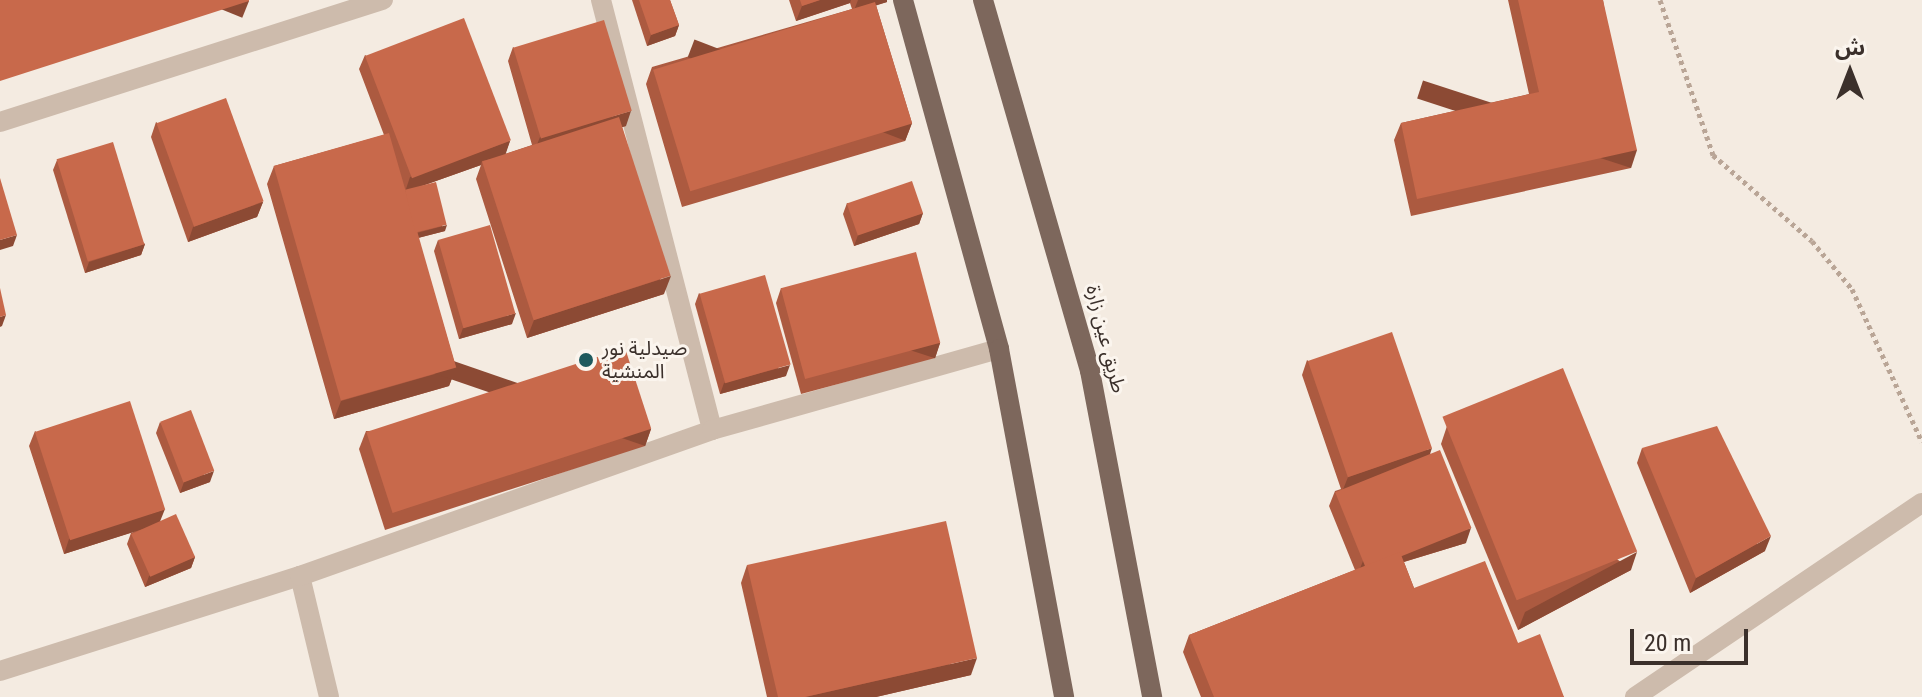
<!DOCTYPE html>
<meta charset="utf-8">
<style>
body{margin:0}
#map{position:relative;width:1922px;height:697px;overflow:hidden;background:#f4ebe1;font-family:"Roboto Condensed","Noto Sans Arabic",sans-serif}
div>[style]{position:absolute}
.path>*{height:5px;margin-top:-2.5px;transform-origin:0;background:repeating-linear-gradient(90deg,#b9a596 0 4px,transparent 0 8px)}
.minor>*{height:20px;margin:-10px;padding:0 10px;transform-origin:10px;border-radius:10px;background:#cdbbac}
.primary>*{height:20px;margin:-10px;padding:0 10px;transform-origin:10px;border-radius:10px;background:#7d675c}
.wall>*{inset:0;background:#ac5a40}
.shaded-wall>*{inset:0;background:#8c4a34;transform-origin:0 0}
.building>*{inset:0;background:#c8694b;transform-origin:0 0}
.dots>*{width:22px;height:22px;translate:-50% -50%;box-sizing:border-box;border:4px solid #fbf5ee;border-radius:50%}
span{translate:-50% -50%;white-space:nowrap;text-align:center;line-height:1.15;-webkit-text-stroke:6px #fbf5ee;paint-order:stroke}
.street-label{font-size:20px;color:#3b302b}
.poi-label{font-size:20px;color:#3b302b}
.left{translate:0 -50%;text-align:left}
.north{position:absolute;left:1810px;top:32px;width:80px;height:80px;-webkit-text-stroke:6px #fbf5ee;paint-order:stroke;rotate:0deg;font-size:22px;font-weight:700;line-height:32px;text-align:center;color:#3b302b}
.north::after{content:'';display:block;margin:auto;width:28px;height:36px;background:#3b302b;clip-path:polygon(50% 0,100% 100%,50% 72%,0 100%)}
.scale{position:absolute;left:1630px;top:629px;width:118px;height:36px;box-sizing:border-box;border:4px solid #3b302b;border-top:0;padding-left:10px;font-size:24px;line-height:28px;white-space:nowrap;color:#3b302b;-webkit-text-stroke:6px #fbf5ee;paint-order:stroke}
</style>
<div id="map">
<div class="path">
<div style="left:1660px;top:0;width:164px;rotate:71.1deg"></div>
<div style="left:1713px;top:155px;width:131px;rotate:41deg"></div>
<div style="left:1812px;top:241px;width:62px;rotate:50.2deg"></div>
<div style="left:1852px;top:289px;width:168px;rotate:65.4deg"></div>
</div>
<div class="minor">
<div style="left:601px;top:0;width:444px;rotate:75.5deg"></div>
<div style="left:0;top:122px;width:402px;rotate:-17.7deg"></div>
<div style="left:300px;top:576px;width:124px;rotate:76.5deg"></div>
<div style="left:0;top:671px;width:315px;rotate:-17.6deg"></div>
<div style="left:300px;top:576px;width:437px;rotate:-19.5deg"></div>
<div style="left:712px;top:430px;width:298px;rotate:-15.8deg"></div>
<div style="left:1635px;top:697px;width:346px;rotate:-34.1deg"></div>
</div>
<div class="primary">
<div style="left:903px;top:0;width:362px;rotate:74.6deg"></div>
<div style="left:999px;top:349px;width:354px;rotate:79.4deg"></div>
<div style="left:983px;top:0;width:386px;rotate:73.9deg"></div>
<div style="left:1090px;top:371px;width:332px;rotate:79.2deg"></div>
</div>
<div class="wall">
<div style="clip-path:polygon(632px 0,670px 0,679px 25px,675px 36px,647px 46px)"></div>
<div style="clip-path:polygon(789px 0,887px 0,887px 2px,876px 5px,912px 123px,905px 141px,682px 207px,646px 84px,652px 67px,852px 9px,850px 3px,796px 21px)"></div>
<div style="clip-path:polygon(1508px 0,1603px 0,1631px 168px,1411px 216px,1394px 140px,1401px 123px,1529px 94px)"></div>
<div style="clip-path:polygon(513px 47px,626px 126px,622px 127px,664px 294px,527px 338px,476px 179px,481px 165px,419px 187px,445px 231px,418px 238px,456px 368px,449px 386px,334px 419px,267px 184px,274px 166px,384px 135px,359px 69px,365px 55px,510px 141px,505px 154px,532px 145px,508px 61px)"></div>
<div style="clip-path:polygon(156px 122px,263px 202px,257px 217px,188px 242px,151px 137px)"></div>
<div style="clip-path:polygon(57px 160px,145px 244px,141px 255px,85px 273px,53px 170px)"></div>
<div style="clip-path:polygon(847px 203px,923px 213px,919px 224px,854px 246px,843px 214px)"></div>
<div style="clip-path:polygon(438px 240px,512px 324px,459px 339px,434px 251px)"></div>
<div style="clip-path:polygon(781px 288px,940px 343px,935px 358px,801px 394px,776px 303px)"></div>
<div style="clip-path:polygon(699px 293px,786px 376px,720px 394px,695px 304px)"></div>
<div style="clip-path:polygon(1307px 360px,1430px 453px,1466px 543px,1404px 562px,1414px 588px,1518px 643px,1564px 697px,1201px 697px,1183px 652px,1189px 635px,1355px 570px,1329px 506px,1335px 491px,1341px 489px,1302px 375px)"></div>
<div style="clip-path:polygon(160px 422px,210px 482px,180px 493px,156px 433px)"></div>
<div style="clip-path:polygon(1447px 426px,1631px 570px,1518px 630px,1441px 444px)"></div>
<div style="clip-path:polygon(651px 429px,645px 446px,385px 530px,359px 449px,366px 431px)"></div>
<div style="clip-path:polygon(35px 431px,160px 521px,195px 557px,191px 568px,145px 587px,127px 544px,131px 533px,136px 531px,64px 554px,29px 446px)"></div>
<div style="clip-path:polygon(1642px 448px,1765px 551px,1690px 593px,1637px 463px)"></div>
<div style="clip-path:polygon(747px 565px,971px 675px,876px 697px,767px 697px,741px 583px)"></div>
</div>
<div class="shaded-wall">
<div style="clip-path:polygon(820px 0,851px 0,850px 3px,796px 21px,802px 6px)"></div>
<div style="clip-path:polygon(858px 0,887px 0,887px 2px,853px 13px)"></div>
<div style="left:249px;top:1px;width:18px;height:262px;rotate:112deg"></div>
<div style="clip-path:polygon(679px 25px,675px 36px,647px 46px,651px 35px)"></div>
<div style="clip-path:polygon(631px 111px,626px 126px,534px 152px,540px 137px)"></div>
<div style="left:912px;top:123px;width:19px;height:233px;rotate:111deg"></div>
<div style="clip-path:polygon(510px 141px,505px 156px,482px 161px,481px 165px,405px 192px,410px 177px)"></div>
<div style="left:1637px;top:150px;width:19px;height:225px;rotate:108deg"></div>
<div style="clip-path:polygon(263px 202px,257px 217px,188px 242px,193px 227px)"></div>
<div style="clip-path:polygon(923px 213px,919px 224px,854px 246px,858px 235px)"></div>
<div style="clip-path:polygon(447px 225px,445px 231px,410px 240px,413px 234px)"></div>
<div style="clip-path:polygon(17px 235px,13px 246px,0 250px,0 240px)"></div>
<div style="clip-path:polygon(145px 244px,141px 255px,85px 273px,89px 262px)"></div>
<div style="clip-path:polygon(671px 276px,664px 294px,527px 338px,534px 320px)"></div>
<div style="clip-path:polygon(516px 313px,512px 324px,459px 339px,463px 328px)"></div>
<div style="clip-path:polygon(6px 315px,2px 326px,0 327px,0 317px)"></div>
<div style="left:940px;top:343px;width:16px;height:139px;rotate:108deg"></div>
<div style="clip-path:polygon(790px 365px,786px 376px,720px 394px,724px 383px)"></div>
<div style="clip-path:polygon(456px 368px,449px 386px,334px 419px,341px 401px)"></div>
<div style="left:651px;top:429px;width:18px;height:273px;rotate:109deg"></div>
<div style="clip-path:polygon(1432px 448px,1427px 463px,1342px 492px,1348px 477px)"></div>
<div style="clip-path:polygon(214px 471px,210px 482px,180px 493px,184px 482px)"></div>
<div style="clip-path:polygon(165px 509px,159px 524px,64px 554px,69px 539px)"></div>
<div style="clip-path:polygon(1471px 528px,1466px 543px,1357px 576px,1363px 561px)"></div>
<div style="clip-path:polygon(1771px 536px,1765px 551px,1690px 593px,1696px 578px)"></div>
<div style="clip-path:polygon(1637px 552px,1631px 570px,1518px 630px,1525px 612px)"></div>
<div style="clip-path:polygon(195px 557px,191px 568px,145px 587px,149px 576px)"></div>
<div style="clip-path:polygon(977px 658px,971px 675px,876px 697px,805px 697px)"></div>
</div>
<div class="building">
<div style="clip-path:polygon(0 0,249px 0,249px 1px,0 81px)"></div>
<div style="clip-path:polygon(639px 0,670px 0,679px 25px,651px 35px)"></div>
<div style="clip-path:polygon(800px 0,820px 0,802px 6px)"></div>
<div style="clip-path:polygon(1518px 0,1603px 0,1637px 150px,1417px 199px,1401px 123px,1539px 92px)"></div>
<div style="left:875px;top:2px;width:127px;height:232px;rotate:73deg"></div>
<div style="left:464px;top:18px;width:131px;height:106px;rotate:69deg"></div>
<div style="left:604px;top:20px;width:95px;height:95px;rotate:73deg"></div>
<div style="left:226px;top:98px;width:110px;height:74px;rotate:70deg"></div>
<div style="left:619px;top:117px;width:167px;height:144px;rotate:72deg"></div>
<div style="left:389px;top:133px;width:244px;height:120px;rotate:74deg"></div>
<div style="left:113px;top:142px;width:107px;height:59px;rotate:73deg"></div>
<div style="clip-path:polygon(0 178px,17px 235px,0 240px)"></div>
<div style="left:912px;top:181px;width:34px;height:69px;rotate:71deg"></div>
<div style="left:436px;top:182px;width:44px;height:32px;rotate:76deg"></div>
<div style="left:490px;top:225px;width:92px;height:54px;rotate:74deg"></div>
<div style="left:916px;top:252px;width:94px;height:140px;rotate:75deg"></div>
<div style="left:765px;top:275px;width:93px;height:68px;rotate:74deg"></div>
<div style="clip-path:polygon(0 288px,6px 315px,0 317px)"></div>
<div style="left:1392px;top:332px;width:123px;height:89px;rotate:71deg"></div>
<div style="left:625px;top:348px;width:85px;height:272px;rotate:72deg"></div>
<div style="left:1563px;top:368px;width:198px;height:130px;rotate:68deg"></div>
<div style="left:130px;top:401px;width:114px;height:100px;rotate:72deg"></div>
<div style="left:191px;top:410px;width:65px;height:33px;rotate:69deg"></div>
<div style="clip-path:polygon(1717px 426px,1771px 536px,1696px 578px,1642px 448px)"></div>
<div style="left:1440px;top:450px;width:84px;height:113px;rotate:68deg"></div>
<div style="left:176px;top:514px;width:47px;height:49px;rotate:66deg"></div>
<div style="clip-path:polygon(946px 521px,977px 658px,805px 697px,778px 697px,747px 565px)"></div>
<div style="clip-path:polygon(1400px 552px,1414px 588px,1485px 561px,1518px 643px,1540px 634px,1564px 697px,1214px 697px,1189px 635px)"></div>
</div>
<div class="dots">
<div style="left:586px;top:360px;background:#1f5a5e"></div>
</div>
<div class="street-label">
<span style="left:1106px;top:339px;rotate:76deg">طريق عين زارة</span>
</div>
<div class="poi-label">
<span class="left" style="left:602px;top:360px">صيدلية نور<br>المنشية</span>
</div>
<div class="north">ش</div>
<div class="scale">20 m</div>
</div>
